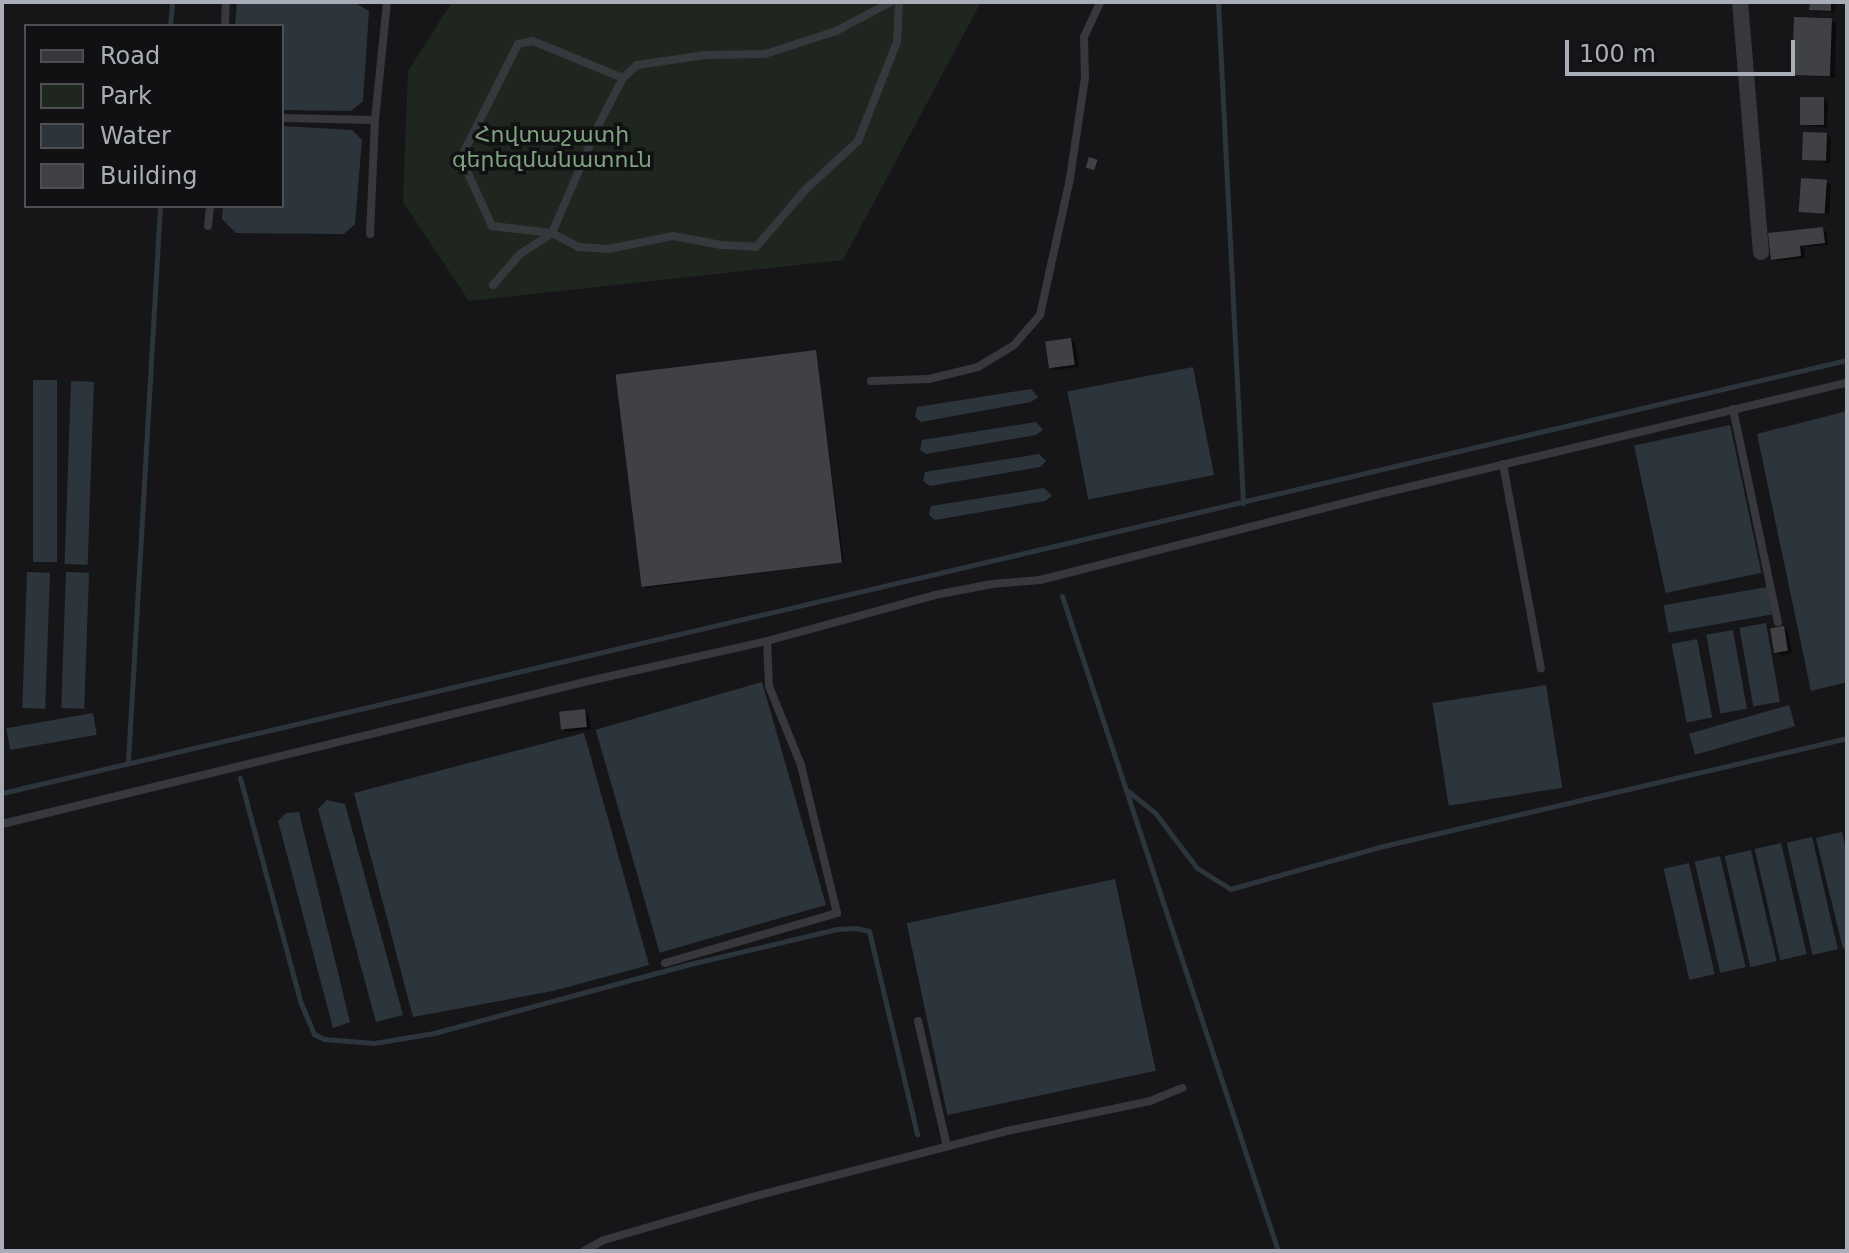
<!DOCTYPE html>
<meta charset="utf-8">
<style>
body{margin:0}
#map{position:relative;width:1849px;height:1253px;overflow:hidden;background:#161618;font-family:"DejaVu Sans","Noto Sans Armenian",sans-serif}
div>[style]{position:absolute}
.green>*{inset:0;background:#1e261f}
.water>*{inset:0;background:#2c353c;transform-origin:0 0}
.shadow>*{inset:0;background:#0007}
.stream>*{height:5px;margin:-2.5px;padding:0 2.5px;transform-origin:2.5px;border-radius:2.5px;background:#2c353c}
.building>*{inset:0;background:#404145;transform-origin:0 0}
.lane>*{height:8px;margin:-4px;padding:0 4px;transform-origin:4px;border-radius:4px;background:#37383d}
.street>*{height:16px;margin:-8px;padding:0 8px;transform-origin:8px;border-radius:8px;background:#37383d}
span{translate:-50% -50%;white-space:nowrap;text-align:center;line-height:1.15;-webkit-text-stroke:7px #111113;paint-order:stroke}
.park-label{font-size:22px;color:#7fa381}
.frame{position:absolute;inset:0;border:4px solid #a8adb8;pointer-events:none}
.legend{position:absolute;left:24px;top:24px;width:260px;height:184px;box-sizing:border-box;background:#111113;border:2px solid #4d4f55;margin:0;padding:10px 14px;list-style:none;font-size:24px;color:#a8adb8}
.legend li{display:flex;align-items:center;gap:16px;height:40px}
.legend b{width:40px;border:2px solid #4d4f55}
.scale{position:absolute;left:1565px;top:40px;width:230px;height:36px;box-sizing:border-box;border:4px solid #a8adb8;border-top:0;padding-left:10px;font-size:24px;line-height:28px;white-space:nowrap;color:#a8adb8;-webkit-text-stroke:6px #111113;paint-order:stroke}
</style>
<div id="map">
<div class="green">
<div style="clip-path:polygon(452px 2px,981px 2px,843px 260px,469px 301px,403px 202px,408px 71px)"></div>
</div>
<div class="water">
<div style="clip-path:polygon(237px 2px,357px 4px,369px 11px,363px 101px,351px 111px,282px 110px,282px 26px,235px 26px)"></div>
<div style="clip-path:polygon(282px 126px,352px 130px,362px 140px,355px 224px,344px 234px,236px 233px,222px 219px,223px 206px,282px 206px)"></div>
<div style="left:1193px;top:367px;width:110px;height:128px;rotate:79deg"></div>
<div style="left:33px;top:380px;width:24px;height:182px"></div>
<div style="left:71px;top:381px;width:23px;height:183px;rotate:2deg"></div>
<div style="clip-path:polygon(1031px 389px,1038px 397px,1031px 402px,921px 422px,915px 417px,917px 407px)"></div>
<div style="clip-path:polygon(1847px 411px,1847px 682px,1811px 691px,1757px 434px)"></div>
<div style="clip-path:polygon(1036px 422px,1043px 430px,1036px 435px,926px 454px,920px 450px,922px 440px)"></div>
<div style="left:1730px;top:425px;width:151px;height:98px;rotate:78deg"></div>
<div style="clip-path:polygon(1039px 454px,1046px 461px,1040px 467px,930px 486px,923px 481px,925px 472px)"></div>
<div style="clip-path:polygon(1044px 488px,1052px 496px,1045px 501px,935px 520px,929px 515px,931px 506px)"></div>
<div style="left:27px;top:572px;width:23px;height:136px;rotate:2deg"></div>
<div style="left:66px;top:572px;width:23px;height:136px;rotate:2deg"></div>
<div style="left:1767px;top:587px;width:28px;height:105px;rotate:80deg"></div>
<div style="left:1766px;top:623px;width:80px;height:27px;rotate:80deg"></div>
<div style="left:1733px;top:630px;width:80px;height:27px;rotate:80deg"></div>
<div style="left:1697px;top:639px;width:80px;height:26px;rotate:79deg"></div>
<div style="left:762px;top:682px;width:232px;height:173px;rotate:74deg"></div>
<div style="left:1546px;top:685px;width:104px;height:115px;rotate:81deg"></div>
<div style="left:1789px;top:705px;width:22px;height:104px;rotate:74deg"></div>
<div style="left:93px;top:713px;width:22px;height:88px;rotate:80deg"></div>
<div style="clip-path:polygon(584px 733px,649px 965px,553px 991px,413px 1017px,354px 793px)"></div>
<div style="clip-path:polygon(327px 800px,345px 804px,403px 1015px,376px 1022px,318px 809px)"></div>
<div style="clip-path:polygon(299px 812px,350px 1022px,333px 1028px,278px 821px,286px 813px)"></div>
<div style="clip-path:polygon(1842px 832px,1847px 855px,1847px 948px,1843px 949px,1816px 838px)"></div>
<div style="left:1812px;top:837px;width:115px;height:26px;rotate:77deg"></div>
<div style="left:1781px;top:843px;width:114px;height:27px;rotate:77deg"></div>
<div style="left:1751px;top:850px;width:114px;height:27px;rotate:77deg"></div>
<div style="left:1720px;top:856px;width:114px;height:26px;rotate:77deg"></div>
<div style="left:1689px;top:863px;width:114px;height:26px;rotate:77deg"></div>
<div style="left:1115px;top:879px;width:196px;height:213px;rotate:78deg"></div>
</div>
<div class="shadow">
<div style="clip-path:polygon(1812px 2px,1836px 2px,1835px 12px,1816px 12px,1811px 9px)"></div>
<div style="clip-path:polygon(1831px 20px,1836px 23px,1835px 78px,1794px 74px)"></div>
<div style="clip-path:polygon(1823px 99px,1828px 102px,1827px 128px,1801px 124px)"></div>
<div style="clip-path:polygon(1826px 135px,1831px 137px,1830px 163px,1804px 159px)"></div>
<div style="clip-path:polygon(1826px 182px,1831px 184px,1829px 215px,1801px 211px)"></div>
<div style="clip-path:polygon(1822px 229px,1827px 232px,1828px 245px,1804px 247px,1805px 258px,1778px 261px,1773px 259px)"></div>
<div style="clip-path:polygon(1070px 340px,1075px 342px,1079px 367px,1056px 370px,1051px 368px)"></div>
<div style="clip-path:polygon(815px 352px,844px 562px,645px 588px)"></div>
<div style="clip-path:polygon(1783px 628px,1788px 631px,1792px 653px,1781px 655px,1776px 652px)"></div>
<div style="clip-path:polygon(584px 712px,589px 714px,591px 729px,569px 732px,564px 730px)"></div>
</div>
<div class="stream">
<div style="left:1218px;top:2px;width:502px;rotate:87.14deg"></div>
<div style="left:170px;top:26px;width:24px;rotate:-85deg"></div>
<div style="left:1062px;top:596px;width:690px;rotate:71.75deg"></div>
<div style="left:128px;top:762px;width:557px;rotate:-86.71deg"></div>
<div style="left:240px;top:778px;width:231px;rotate:74.9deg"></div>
<div style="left:300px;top:1001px;width:36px;rotate:67deg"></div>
<div style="left:314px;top:1034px;width:11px;rotate:27deg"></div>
<div style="left:324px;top:1039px;width:50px;rotate:4.6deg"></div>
<div style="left:374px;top:1043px;width:61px;rotate:-9.5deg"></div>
<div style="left:434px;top:1033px;width:265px;rotate:-15.1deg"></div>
<div style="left:690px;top:964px;width:151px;rotate:-13.4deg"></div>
<div style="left:837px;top:929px;width:19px;rotate:-3deg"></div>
<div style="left:856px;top:928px;width:13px;rotate:13deg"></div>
<div style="left:869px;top:931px;width:209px;rotate:76.7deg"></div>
<div style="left:1128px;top:791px;width:36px;rotate:39deg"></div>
<div style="left:1156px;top:814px;width:68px;rotate:52.8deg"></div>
<div style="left:1197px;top:868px;width:39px;rotate:32deg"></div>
<div style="left:1230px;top:889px;width:155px;rotate:-15.7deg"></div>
<div style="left:1379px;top:847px;width:481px;rotate:-13.1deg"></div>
<div style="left:2px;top:793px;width:1895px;rotate:-13.21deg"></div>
</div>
<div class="building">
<div style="clip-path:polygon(1810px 2px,1831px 2px,1831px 11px,1809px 10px)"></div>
<div style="left:1794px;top:17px;width:38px;height:58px;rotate:2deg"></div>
<div style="left:1800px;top:97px;width:24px;height:28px"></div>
<div style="left:1803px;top:132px;width:24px;height:28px;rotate:2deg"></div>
<div style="left:1089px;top:157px;width:9px;height:11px;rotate:18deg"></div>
<div style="left:1801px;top:178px;width:26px;height:34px;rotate:4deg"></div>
<div style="clip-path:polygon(1823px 227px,1825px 243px,1800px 246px,1801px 256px,1771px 260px,1768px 233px)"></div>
<div style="left:1071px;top:338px;width:27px;height:26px;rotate:82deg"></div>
<div style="left:816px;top:350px;width:214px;height:202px;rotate:83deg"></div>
<div style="left:1784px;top:626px;width:25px;height:14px;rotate:81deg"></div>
<div style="left:585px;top:709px;width:18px;height:26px;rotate:84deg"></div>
</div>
<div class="lane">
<div style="left:225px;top:26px;width:24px;rotate:-88deg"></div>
<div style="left:623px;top:78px;width:97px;rotate:-157.7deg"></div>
<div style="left:533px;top:41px;width:15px;rotate:169deg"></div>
<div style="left:518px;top:44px;width:127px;rotate:116.6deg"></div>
<div style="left:461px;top:158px;width:75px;rotate:65.5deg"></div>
<div style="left:492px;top:226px;width:60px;rotate:6.7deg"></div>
<div style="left:552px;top:233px;width:30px;rotate:28deg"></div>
<div style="left:578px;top:247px;width:30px;rotate:4deg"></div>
<div style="left:608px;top:249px;width:66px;rotate:-11.3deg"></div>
<div style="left:673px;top:236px;width:49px;rotate:10.6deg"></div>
<div style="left:721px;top:245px;width:35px;rotate:3deg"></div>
<div style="left:756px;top:247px;width:77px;rotate:-49.2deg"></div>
<div style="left:806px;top:189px;width:71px;rotate:-42.7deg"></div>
<div style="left:858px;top:141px;width:106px;rotate:-68.5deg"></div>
<div style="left:897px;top:42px;width:40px;rotate:-87.1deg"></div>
<div style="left:282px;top:118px;width:93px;rotate:1.2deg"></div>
<div style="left:208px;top:226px;width:20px;rotate:-84deg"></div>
<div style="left:370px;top:234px;width:114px;rotate:-87.5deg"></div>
<div style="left:375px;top:120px;width:119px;rotate:-84.2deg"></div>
<div style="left:493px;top:285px;width:41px;rotate:-48.9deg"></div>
<div style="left:520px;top:254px;width:38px;rotate:-33deg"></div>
<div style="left:552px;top:233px;width:116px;rotate:-66.7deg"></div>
<div style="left:598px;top:126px;width:54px;rotate:-62.5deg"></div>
<div style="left:623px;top:78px;width:19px;rotate:-43deg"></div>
<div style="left:637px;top:65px;width:69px;rotate:-8.4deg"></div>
<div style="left:705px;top:55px;width:60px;rotate:-1deg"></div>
<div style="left:765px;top:54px;width:75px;rotate:-17.9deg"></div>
<div style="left:836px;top:31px;width:62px;rotate:-27.8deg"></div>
<div style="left:871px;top:381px;width:58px;rotate:-2deg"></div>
<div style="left:929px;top:379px;width:50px;rotate:-13.8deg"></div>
<div style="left:978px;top:367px;width:42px;rotate:-31.4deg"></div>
<div style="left:1014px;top:345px;width:40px;rotate:-49deg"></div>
<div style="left:1040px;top:315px;width:140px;rotate:-77.6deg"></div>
<div style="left:1070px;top:178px;width:101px;rotate:-81.5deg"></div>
<div style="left:1085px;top:78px;width:41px;rotate:-91.4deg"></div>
<div style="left:1084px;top:37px;width:38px;rotate:-65deg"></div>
<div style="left:1733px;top:409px;width:218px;rotate:78.1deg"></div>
<div style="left:1503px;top:464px;width:208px;rotate:79.5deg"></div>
<div style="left:2px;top:824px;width:599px;rotate:-13.71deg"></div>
<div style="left:584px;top:682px;width:188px;rotate:-12.6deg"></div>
<div style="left:767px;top:641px;width:174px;rotate:-15.3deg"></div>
<div style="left:935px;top:595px;width:58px;rotate:-10.9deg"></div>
<div style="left:992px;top:584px;width:48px;rotate:-4.8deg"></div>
<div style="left:1040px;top:580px;width:359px;rotate:-14.2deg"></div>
<div style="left:1388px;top:492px;width:472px;rotate:-13.4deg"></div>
<div style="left:665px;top:963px;width:179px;rotate:-16.2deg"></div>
<div style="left:837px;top:913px;width:152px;rotate:-103.7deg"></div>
<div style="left:801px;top:765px;width:85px;rotate:-112.1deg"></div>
<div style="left:769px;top:686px;width:45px;rotate:-92.5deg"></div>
<div style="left:918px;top:1021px;width:129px;rotate:77deg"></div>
<div style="left:584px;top:1251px;width:23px;rotate:-29deg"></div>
<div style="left:604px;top:1240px;width:154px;rotate:-16.2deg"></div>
<div style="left:752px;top:1197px;width:263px;rotate:-14.5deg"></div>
<div style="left:1007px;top:1131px;width:146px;rotate:-11.8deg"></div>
<div style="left:1150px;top:1101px;width:35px;rotate:-22deg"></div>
</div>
<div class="street">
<div style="left:1740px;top:2px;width:251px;rotate:85.2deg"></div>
</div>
<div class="park-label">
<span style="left:552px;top:147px">Հովտաշատի<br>գերեզմանատուն</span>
</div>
<div class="frame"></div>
<ul class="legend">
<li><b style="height:10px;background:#37383d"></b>Road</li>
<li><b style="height:22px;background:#1e261f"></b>Park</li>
<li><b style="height:22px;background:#2c353c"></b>Water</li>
<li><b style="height:22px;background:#404145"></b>Building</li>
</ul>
<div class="scale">100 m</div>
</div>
